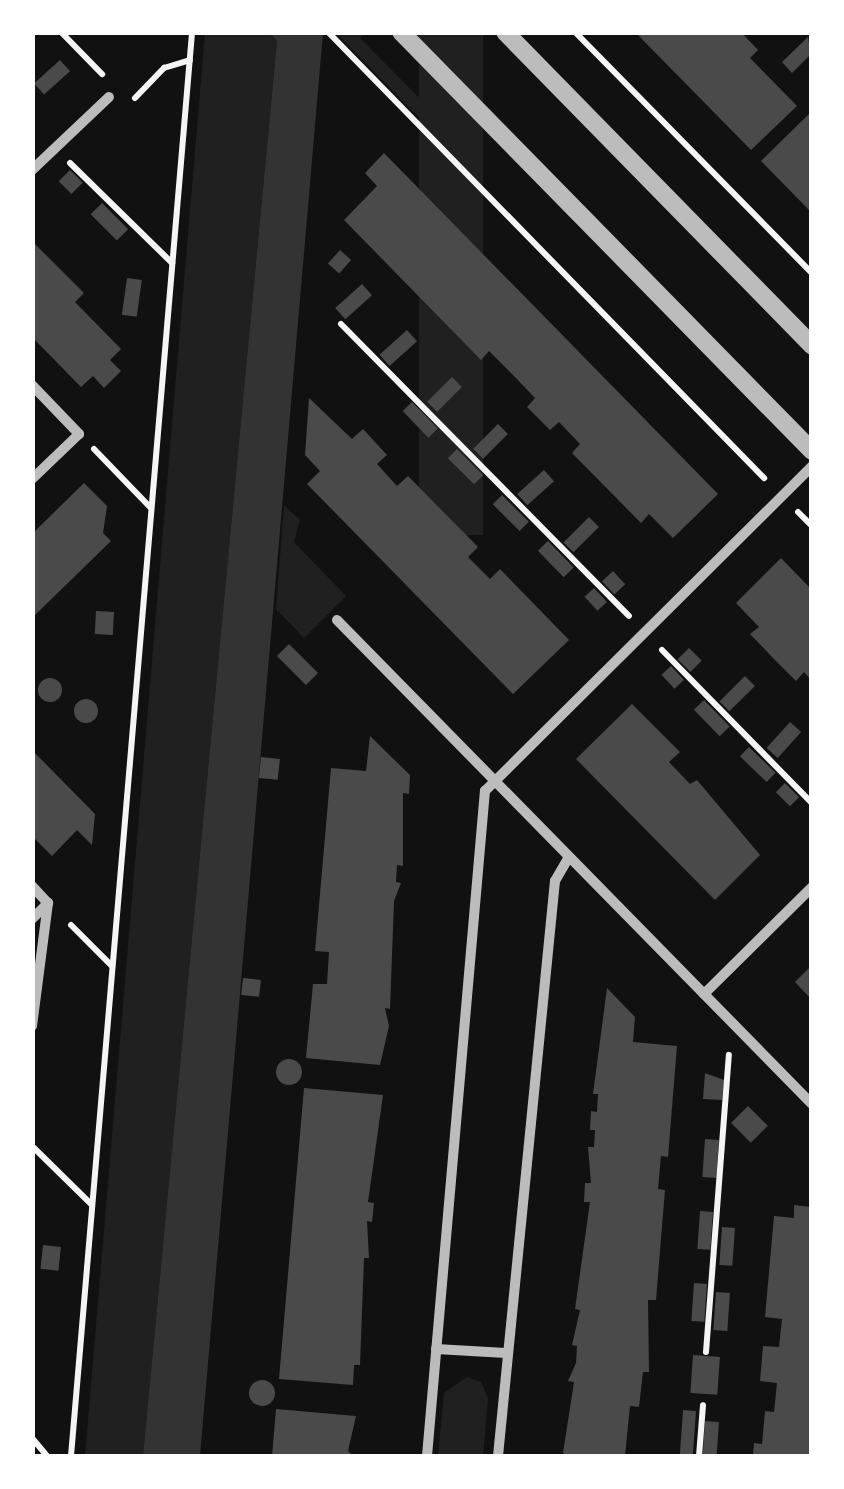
<!DOCTYPE html>
<style>
body{margin:0}
#map{position:relative;width:844px;height:1489px;overflow:hidden;background:#111;font-family:"PT Serif",serif}
div>[style]{position:absolute}
.green>*{inset:0;background:#202020;transform-origin:0 0}
.water>*{inset:0;background:#333}
.building>*{inset:0;background:#4a4a4a;transform-origin:0 0}
.round{border-radius:50%}
.path>*{height:6px;margin:-3px;padding:0 3px;transform-origin:3px;border-radius:3px;background:#f5f5f5}
.minor>*{height:10px;margin:-5px;padding:0 5px;transform-origin:5px;border-radius:5px;background:#bcbcbc}
.tertiary>*{height:18px;margin:-9px;padding:0 9px;transform-origin:9px;border-radius:9px;background:#bcbcbc}
span{translate:-50% -50%;white-space:nowrap;text-align:center;line-height:1.15;-webkit-text-stroke:10px #fff;paint-order:stroke}
.frame{position:absolute;inset:0;border:35px solid #fff;pointer-events:none}
</style>
<div id="map">
<div class="green">
<div style="clip-path:polygon(205px 33px,270px 33px,277px 41px,143px 1456px,85px 1456px)"></div>
<div style="clip-path:polygon(336px 33px,364px 33px,360px 38px,460px 139px,458px 157px)"></div>
<div style="left:419px;top:33px;width:64px;height:502px"></div>
<div style="clip-path:polygon(284px 505px,300px 520px,294px 542px,346px 596px,304px 638px,276px 609px)"></div>
<div style="clip-path:polygon(467px 1377px,481px 1382px,488px 1398px,483px 1456px,438px 1456px,444px 1393px)"></div>
</div>
<div class="water">
<div style="clip-path:polygon(270px 33px,323px 33px,200px 1456px,143px 1456px,277px 41px)"></div>
</div>
<div class="building">
<div style="clip-path:polygon(635px 32px,741px 32px,758px 50px,750px 58px,797px 106px,751px 150px)"></div>
<div style="clip-path:polygon(808px 37px,811px 54px,792px 73px,782px 62px)"></div>
<div style="left:60px;top:60px;width:15px;height:35px;rotate:48deg"></div>
<div style="clip-path:polygon(811px 112px,811px 212px,761px 161px)"></div>
<div style="clip-path:polygon(384px 153px,718px 494px,673px 538px,649px 514px,641px 523px,572px 453px,580px 444px,559px 422px,550px 430px,527px 407px,535px 398px,513px 375px,489px 351px,481px 360px,344px 220px,377px 186px,365px 173px)"></div>
<div style="left:70px;top:170px;width:18px;height:16px;rotate:45deg"></div>
<div style="left:102px;top:203px;width:37px;height:16px;rotate:45deg"></div>
<div style="clip-path:polygon(32px 241px,84px 293px,75px 302px,121px 349px,110px 360px,121px 371px,104px 388px,93px 376px,81px 387px,32px 337px)"></div>
<div style="left:340px;top:250px;width:15px;height:18px;rotate:42deg"></div>
<div style="left:127px;top:278px;width:15px;height:37px;rotate:8deg"></div>
<div style="left:362px;top:284px;width:15px;height:36px;rotate:48deg"></div>
<div style="left:407px;top:330px;width:15px;height:37px;rotate:48deg"></div>
<div style="left:452px;top:377px;width:14px;height:35px;rotate:45deg"></div>
<div style="clip-path:polygon(309px 398px,352px 439px,363px 429px,387px 455px,377px 464px,397px 486px,408px 476px,478px 547px,468px 557px,490px 579px,500px 569px,569px 640px,513px 694px,307px 484px,320px 471px,305px 455px)"></div>
<div style="left:412px;top:402px;width:37px;height:13px;rotate:46deg"></div>
<div style="left:498px;top:424px;width:14px;height:35px;rotate:45deg"></div>
<div style="left:457px;top:449px;width:37px;height:13px;rotate:45deg"></div>
<div style="left:544px;top:470px;width:15px;height:36px;rotate:48deg"></div>
<div style="clip-path:polygon(84px 483px,107px 506px,103px 533px,111px 541px,32px 618px,32px 534px)"></div>
<div style="left:502px;top:495px;width:38px;height:13px;rotate:45deg"></div>
<div style="left:589px;top:517px;width:14px;height:36px;rotate:45deg"></div>
<div style="left:548px;top:541px;width:37px;height:14px;rotate:46deg"></div>
<div style="clip-path:polygon(781px 558px,811px 589px,811px 680px,804px 672px,796px 681px,773px 658px,750px 634px,759px 627px,736px 603px)"></div>
<div style="left:613px;top:571px;width:18px;height:15px;rotate:47deg"></div>
<div style="left:594px;top:588px;width:19px;height:13px;rotate:47deg"></div>
<div style="left:96px;top:611px;width:18px;height:23px;rotate:3deg"></div>
<div style="left:289px;top:644px;width:41px;height:17px;rotate:45deg"></div>
<div style="left:689px;top:648px;width:18px;height:16px;rotate:45deg"></div>
<div style="left:671px;top:666px;width:19px;height:13px;rotate:47deg"></div>
<div style="left:745px;top:676px;width:14px;height:36px;rotate:45deg"></div>
<div class="round" style="left:38px;top:678px;width:24px;height:24px"></div>
<div class="round" style="left:74px;top:699px;width:24px;height:24px"></div>
<div style="left:704px;top:700px;width:37px;height:14px;rotate:46deg"></div>
<div style="clip-path:polygon(632px 704px,680px 752px,669px 762px,690px 784px,697px 780px,760px 855px,715px 900px,576px 759px)"></div>
<div style="left:790px;top:722px;width:15px;height:35px;rotate:42deg"></div>
<div style="clip-path:polygon(370px 736px,410px 775px,409px 794px,403px 793px,403px 866px,397px 865px,396px 882px,401px 883px,394px 901px,390px 1009px,385px 1008px,389px 1026px,380px 1065px,306px 1058px,313px 984px,327px 984px,329px 952px,315px 951px,331px 768px,366px 771px)"></div>
<div style="left:749px;top:747px;width:37px;height:13px;rotate:44deg"></div>
<div style="clip-path:polygon(32px 750px,95px 814px,92px 845px,77px 830px,52px 856px,32px 836px)"></div>
<div style="left:261px;top:757px;width:19px;height:21px;rotate:6deg"></div>
<div style="left:785px;top:783px;width:20px;height:13px;rotate:45deg"></div>
<div style="clip-path:polygon(811px 966px,811px 999px,795px 982px)"></div>
<div style="left:243px;top:978px;width:18px;height:17px;rotate:6deg"></div>
<div style="clip-path:polygon(607px 988px,635px 1017px,633px 1042px,677px 1046px,668px 1157px,661px 1156px,658px 1189px,665px 1190px,656px 1300px,648px 1300px,649px 1372px,643px 1372px,639px 1407px,630px 1406px,625px 1456px,568px 1456px,563px 1453px,574px 1382px,568px 1381px,576px 1363px,577px 1346px,572px 1345px,580px 1310px,575px 1309px,590px 1202px,584px 1202px,585px 1183px,591px 1183px,588px 1147px,594px 1147px,595px 1130px,590px 1130px,591px 1111px,597px 1112px,598px 1094px,593px 1094px)"></div>
<div class="round" style="left:276px;top:1059px;width:26px;height:26px"></div>
<div style="clip-path:polygon(705px 1073px,724px 1080px,722px 1100px,703px 1099px)"></div>
<div style="clip-path:polygon(304px 1088px,383px 1095px,368px 1202px,374px 1203px,372px 1222px,367px 1221px,369px 1258px,364px 1258px,360px 1365px,354px 1365px,353px 1385px,279px 1379px)"></div>
<div style="left:748px;top:1106px;width:28px;height:24px;rotate:45deg"></div>
<div style="left:705px;top:1139px;width:14px;height:38px;rotate:4deg"></div>
<div style="clip-path:polygon(794px 1205px,811px 1207px,811px 1456px,753px 1456px,754px 1443px,762px 1444px,765px 1411px,774px 1412px,777px 1383px,760px 1381px,763px 1346px,779px 1347px,782px 1319px,765px 1317px,774px 1216px,794px 1218px)"></div>
<div style="left:700px;top:1211px;width:13px;height:38px;rotate:4deg"></div>
<div style="left:722px;top:1227px;width:13px;height:38px;rotate:4deg"></div>
<div style="left:43px;top:1245px;width:18px;height:24px;rotate:6deg"></div>
<div style="left:694px;top:1283px;width:13px;height:38px;rotate:4deg"></div>
<div style="left:716px;top:1292px;width:14px;height:38px;rotate:4deg"></div>
<div style="left:693px;top:1355px;width:27px;height:38px;rotate:4deg"></div>
<div class="round" style="left:249px;top:1380px;width:26px;height:26px"></div>
<div style="clip-path:polygon(276px 1409px,356px 1416px,348px 1451px,353px 1456px,272px 1456px)"></div>
<div style="left:683px;top:1410px;width:13px;height:46px;rotate:4deg"></div>
<div style="left:705px;top:1421px;width:14px;height:35px;rotate:4deg"></div>
</div>
<div class="path">
<div style="left:61px;top:32px;width:59px;rotate:45.7deg"></div>
<div style="left:328px;top:32px;width:624px;rotate:45.65deg"></div>
<div style="left:575px;top:32px;width:338px;rotate:45.5deg"></div>
<div style="left:135px;top:98px;width:42px;rotate:-46deg"></div>
<div style="left:164px;top:68px;width:27px;rotate:-17deg"></div>
<div style="left:70px;top:163px;width:143px;rotate:44.4deg"></div>
<div style="left:341px;top:324px;width:410px;rotate:45.4deg"></div>
<div style="left:94px;top:449px;width:82px;rotate:46deg"></div>
<div style="left:798px;top:512px;width:20px;rotate:45deg"></div>
<div style="left:662px;top:650px;width:214px;rotate:45.6deg"></div>
<div style="left:71px;top:925px;width:57px;rotate:45deg"></div>
<div style="left:32px;top:1146px;width:84px;rotate:44.5deg"></div>
<div style="left:706px;top:1352px;width:298px;rotate:-85.6deg"></div>
<div style="left:32px;top:1438px;width:23px;rotate:50deg"></div>
<div style="left:71px;top:1456px;width:1429px;rotate:-85.14deg"></div>
<div style="left:699px;top:1456px;width:51px;rotate:-85.5deg"></div>
</div>
<div class="minor">
<div style="left:32px;top:170px;width:106px;rotate:-43.5deg"></div>
<div style="left:32px;top:385px;width:68px;rotate:46.2deg"></div>
<div style="left:79px;top:434px;width:65px;rotate:136.2deg"></div>
<div style="left:337px;top:620px;width:678px;rotate:45.54deg"></div>
<div style="left:32px;top:886px;width:23px;rotate:47deg"></div>
<div style="left:32px;top:919px;width:23px;rotate:-45deg"></div>
<div style="left:704px;top:994px;width:152px;rotate:-44.7deg"></div>
<div style="left:32px;top:1026px;width:124px;rotate:-82.6deg"></div>
<div style="left:436px;top:1349px;width:70px;rotate:3.3deg"></div>
<div style="left:427px;top:1456px;width:668px;rotate:-85.02deg"></div>
<div style="left:485px;top:791px;width:461px;rotate:-44.8deg"></div>
<div style="left:498px;top:1456px;width:578px;rotate:-84.34deg"></div>
<div style="left:555px;top:881px;width:28px;rotate:-60deg"></div>
</div>
<div class="tertiary">
<div style="left:401px;top:32px;width:587px;rotate:45.55deg"></div>
<div style="left:505px;top:32px;width:439px;rotate:45.6deg"></div>
</div>
<div class="frame"></div>
</div>
